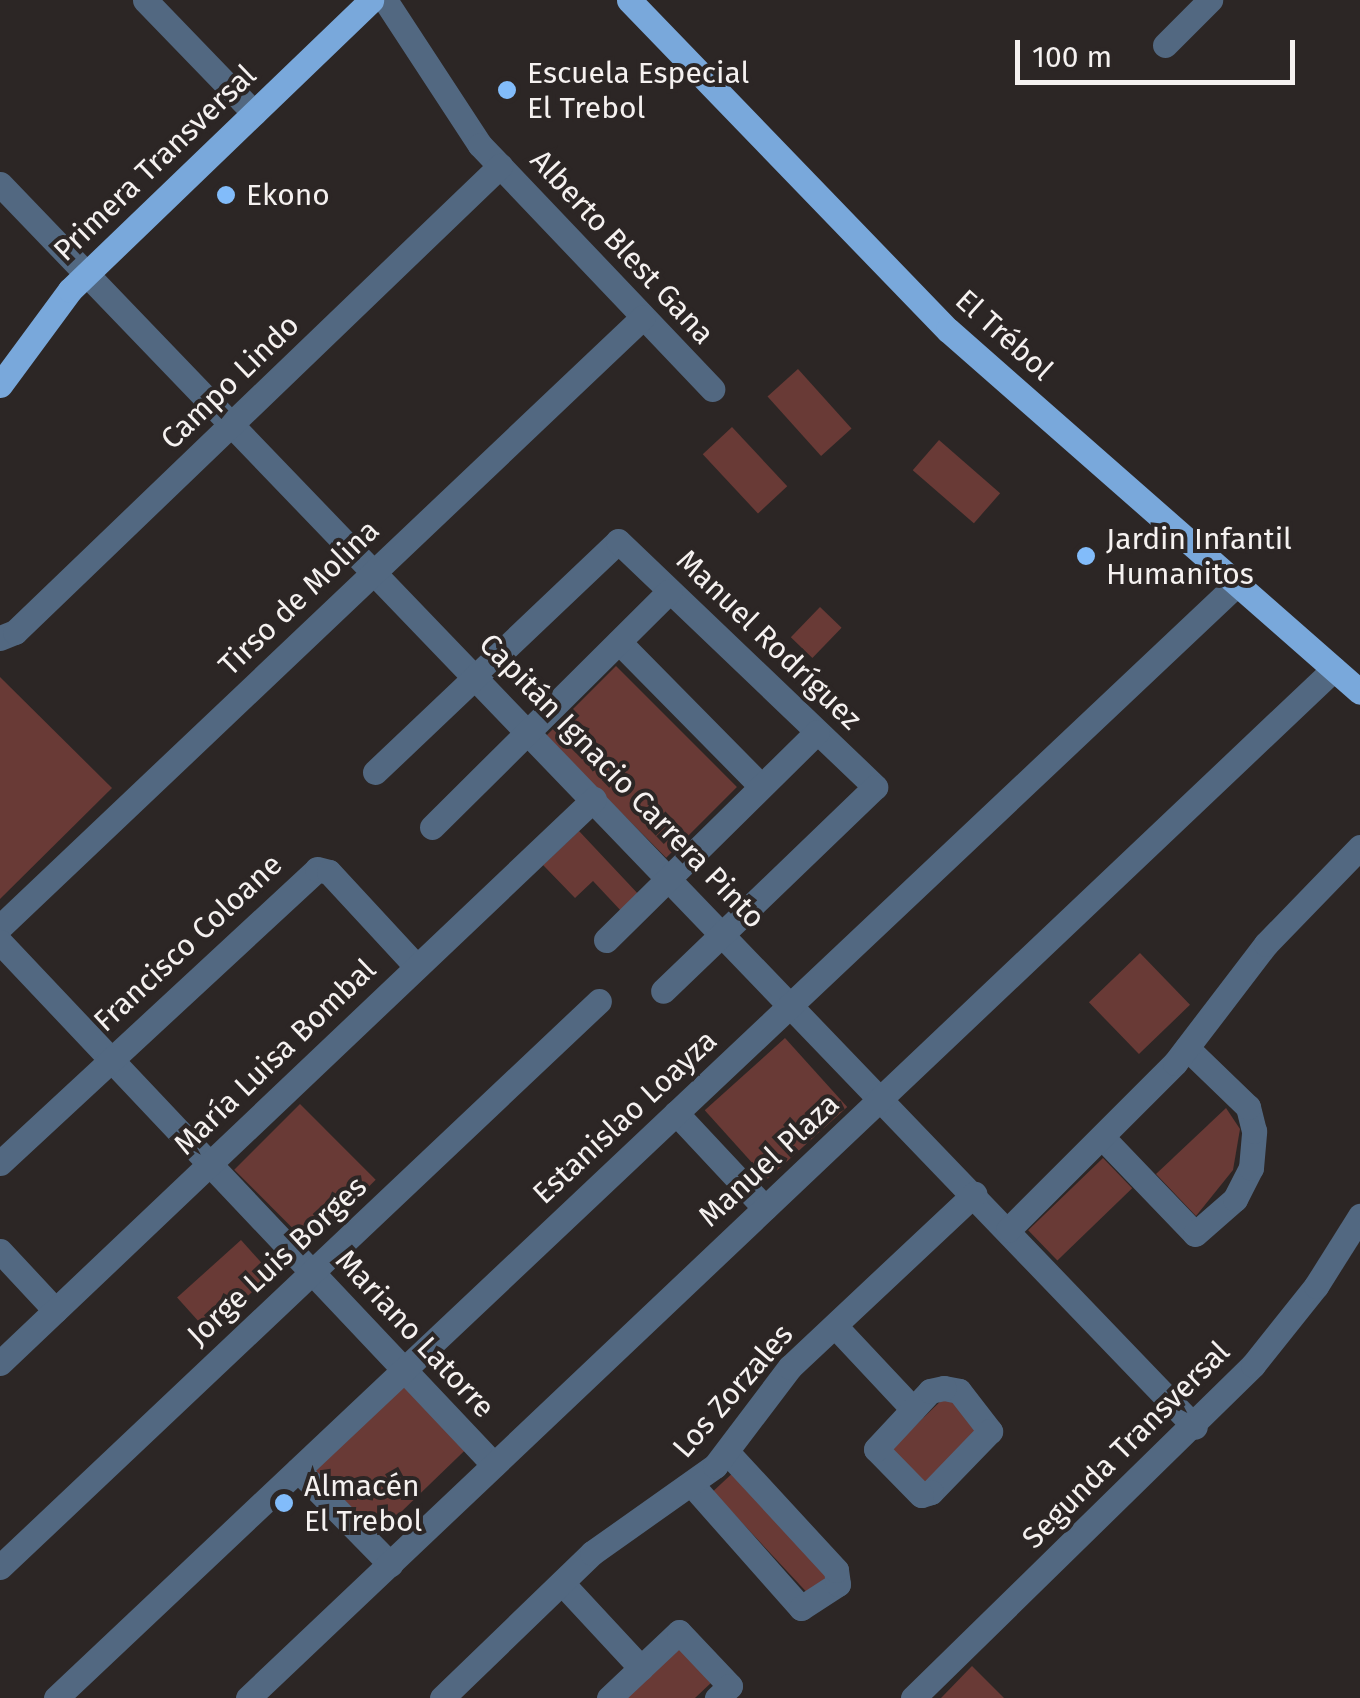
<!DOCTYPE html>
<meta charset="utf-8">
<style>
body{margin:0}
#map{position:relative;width:1360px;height:1698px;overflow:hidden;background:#2c2625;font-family:"Fira Sans",sans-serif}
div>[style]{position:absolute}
.green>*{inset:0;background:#693a36;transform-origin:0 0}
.minor>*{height:25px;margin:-12.5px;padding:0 12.5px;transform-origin:12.5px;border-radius:12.5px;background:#526881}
.major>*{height:25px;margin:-12.5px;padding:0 12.5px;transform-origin:12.5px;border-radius:12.5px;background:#79a8db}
.dots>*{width:28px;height:28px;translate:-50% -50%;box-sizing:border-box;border:5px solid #2c2625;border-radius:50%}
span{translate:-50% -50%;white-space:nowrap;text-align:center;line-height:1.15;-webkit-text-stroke:8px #2c2625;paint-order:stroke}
.poi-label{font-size:30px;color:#f5f1f0}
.left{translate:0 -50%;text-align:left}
.street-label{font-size:30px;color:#f5f1f0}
.scale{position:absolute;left:1015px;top:40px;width:280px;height:45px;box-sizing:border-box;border:5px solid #f5f1f0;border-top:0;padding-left:12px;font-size:30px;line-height:35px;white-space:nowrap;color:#f5f1f0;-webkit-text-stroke:8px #2c2625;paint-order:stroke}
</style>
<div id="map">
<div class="green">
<div style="left:798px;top:369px;width:80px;height:41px;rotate:48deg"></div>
<div style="left:732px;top:427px;width:81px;height:40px;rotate:47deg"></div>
<div style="left:939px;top:440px;width:81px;height:40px;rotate:41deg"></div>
<div style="left:820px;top:607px;width:30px;height:42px;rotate:44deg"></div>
<div style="left:616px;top:666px;width:171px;height:100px;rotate:45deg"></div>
<div style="clip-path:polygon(0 677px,112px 788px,0 899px)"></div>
<div style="clip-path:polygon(579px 831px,641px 897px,623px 913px,593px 881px,575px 898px,543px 865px)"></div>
<div style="left:1140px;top:953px;width:72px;height:71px;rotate:46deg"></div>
<div style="left:785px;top:1038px;width:93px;height:108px;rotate:48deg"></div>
<div style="left:300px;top:1104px;width:107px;height:93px;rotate:45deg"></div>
<div style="clip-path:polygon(1226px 1108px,1240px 1129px,1233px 1170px,1196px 1216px,1156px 1174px)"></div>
<div style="left:1103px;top:1158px;width:42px;height:104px;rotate:46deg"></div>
<div style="left:241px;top:1240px;width:46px;height:86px;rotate:48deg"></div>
<div style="left:403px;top:1385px;width:90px;height:127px;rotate:46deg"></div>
<div style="left:948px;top:1394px;width:52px;height:88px;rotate:46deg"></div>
<div style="left:737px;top:1469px;width:140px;height:33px;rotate:47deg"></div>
<div style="clip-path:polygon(680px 1646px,713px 1681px,695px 1698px,626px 1698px)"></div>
<div style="clip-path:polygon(972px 1666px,1004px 1698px,941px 1698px)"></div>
</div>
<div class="minor">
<div style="left:145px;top:0;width:157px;rotate:46deg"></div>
<div style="left:385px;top:0;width:173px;rotate:56.8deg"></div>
<div style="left:480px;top:145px;width:337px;rotate:46.4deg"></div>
<div style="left:1165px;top:45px;width:64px;rotate:-45deg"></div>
<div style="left:0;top:184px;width:1724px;rotate:46.13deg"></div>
<div style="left:0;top:638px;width:16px;rotate:-22deg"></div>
<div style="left:15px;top:632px;width:673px;rotate:-43.86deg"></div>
<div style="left:619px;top:642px;width:201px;rotate:45.4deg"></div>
<div style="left:375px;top:772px;width:335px;rotate:-43.5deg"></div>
<div style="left:618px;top:541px;width:356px;rotate:43.7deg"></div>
<div style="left:875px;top:787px;width:294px;rotate:136.1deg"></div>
<div style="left:432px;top:827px;width:335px;rotate:-44.8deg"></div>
<div style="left:0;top:927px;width:886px;rotate:-43.49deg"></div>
<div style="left:606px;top:940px;width:296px;rotate:-44.6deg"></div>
<div style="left:0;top:942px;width:719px;rotate:46.63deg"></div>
<div style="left:676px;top:1113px;width:130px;rotate:46.9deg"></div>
<div style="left:1102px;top:1137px;width:134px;rotate:46.2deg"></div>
<div style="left:1195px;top:1234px;width:53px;rotate:-41.2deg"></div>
<div style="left:1235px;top:1199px;width:35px;rotate:-63deg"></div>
<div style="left:1251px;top:1168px;width:37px;rotate:-85deg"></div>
<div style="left:1254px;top:1131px;width:25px;rotate:-104deg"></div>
<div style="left:1248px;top:1107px;width:85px;rotate:-136deg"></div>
<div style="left:0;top:1163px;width:432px;rotate:-42.8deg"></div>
<div style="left:317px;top:869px;width:12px;rotate:14deg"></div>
<div style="left:329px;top:872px;width:129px;rotate:47.2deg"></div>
<div style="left:1008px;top:1230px;width:236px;rotate:-45deg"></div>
<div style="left:1175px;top:1063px;width:150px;rotate:-52.6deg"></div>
<div style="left:1266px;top:944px;width:135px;rotate:-45.9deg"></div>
<div style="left:0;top:1251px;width:81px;rotate:47deg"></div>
<div style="left:835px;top:1326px;width:114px;rotate:46.8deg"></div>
<div style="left:0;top:1363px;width:819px;rotate:-43.52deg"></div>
<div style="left:944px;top:1388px;width:15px;rotate:11deg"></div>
<div style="left:959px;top:1391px;width:51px;rotate:52.2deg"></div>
<div style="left:990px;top:1431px;width:85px;rotate:134deg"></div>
<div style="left:931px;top:1492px;width:10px;rotate:163deg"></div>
<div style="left:921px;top:1495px;width:64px;rotate:-134.4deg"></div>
<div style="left:876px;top:1449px;width:79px;rotate:-47deg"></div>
<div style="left:930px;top:1391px;width:14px;rotate:-12deg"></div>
<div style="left:298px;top:1470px;width:132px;rotate:45.6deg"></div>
<div style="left:693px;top:1486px;width:163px;rotate:48.5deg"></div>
<div style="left:801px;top:1608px;width:44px;rotate:-33deg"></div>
<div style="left:838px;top:1584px;width:14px;rotate:-98deg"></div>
<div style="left:836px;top:1570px;width:159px;rotate:-132.7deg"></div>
<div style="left:0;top:1567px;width:824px;rotate:-43.38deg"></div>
<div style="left:562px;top:1583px;width:116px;rotate:47.1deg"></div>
<div style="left:56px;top:1698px;width:1625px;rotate:-43.33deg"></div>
<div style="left:248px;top:1698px;width:1496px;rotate:-43.46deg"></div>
<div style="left:442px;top:1698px;width:209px;rotate:-44deg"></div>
<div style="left:592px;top:1553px;width:151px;rotate:-35.3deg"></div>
<div style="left:715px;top:1466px;width:124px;rotate:-52.9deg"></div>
<div style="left:790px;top:1367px;width:253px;rotate:-43.2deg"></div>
<div style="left:609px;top:1698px;width:96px;rotate:-43.3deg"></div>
<div style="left:679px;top:1632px;width:74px;rotate:46.6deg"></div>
<div style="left:730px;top:1686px;width:18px;rotate:137deg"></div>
<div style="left:913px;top:1698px;width:476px;rotate:-44.4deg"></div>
<div style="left:1253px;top:1365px;width:101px;rotate:-51.4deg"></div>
<div style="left:1316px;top:1286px;width:83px;rotate:-57.8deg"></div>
</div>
<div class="major">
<div style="left:629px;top:0;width:459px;rotate:46deg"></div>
<div style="left:948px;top:330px;width:548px;rotate:41.3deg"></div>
<div style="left:0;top:385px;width:118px;rotate:-53.6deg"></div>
<div style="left:70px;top:290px;width:418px;rotate:-43.9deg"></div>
</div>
<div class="dots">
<div style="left:507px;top:90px;background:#82bcfa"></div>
<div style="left:226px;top:195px;background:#82bcfa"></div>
<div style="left:1086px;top:556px;background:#82bcfa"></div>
<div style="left:284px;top:1503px;background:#82bcfa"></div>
</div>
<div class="poi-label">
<span class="left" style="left:527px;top:90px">Escuela Especial<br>El Trebol</span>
<span class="left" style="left:246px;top:195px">Ekono</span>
<span class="left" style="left:1106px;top:556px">Jardin Infantil<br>Humanitos</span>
<span class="left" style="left:304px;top:1503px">Almacén<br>El Trebol</span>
</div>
<div class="street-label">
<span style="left:155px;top:163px;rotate:-44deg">Primera Transversal</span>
<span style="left:622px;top:247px;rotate:47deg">Alberto Blest Gana</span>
<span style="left:1004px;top:335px;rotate:42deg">El Trébol</span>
<span style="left:230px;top:382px;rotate:-44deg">Campo Lindo</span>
<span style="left:299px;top:598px;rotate:-44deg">Tirso de Molina</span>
<span style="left:769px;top:640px;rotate:44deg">Manuel Rodríguez</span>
<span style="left:622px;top:781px;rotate:46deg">Capitán Ignacio Carrera Pinto</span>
<span style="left:188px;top:943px;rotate:-43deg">Francisco Coloane</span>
<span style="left:275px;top:1057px;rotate:-44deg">María Luisa Bombal</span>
<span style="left:625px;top:1117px;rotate:-43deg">Estanislao Loayza</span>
<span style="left:769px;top:1160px;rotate:-43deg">Manuel Plaza</span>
<span style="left:277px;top:1261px;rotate:-43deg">Jorge Luis Borges</span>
<span style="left:415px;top:1334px;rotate:47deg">Mariano Latorre</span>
<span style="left:733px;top:1391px;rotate:-49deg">Los Zorzales</span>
<span style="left:1126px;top:1445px;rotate:-45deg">Segunda Transversal</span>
</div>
<div class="scale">100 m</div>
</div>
